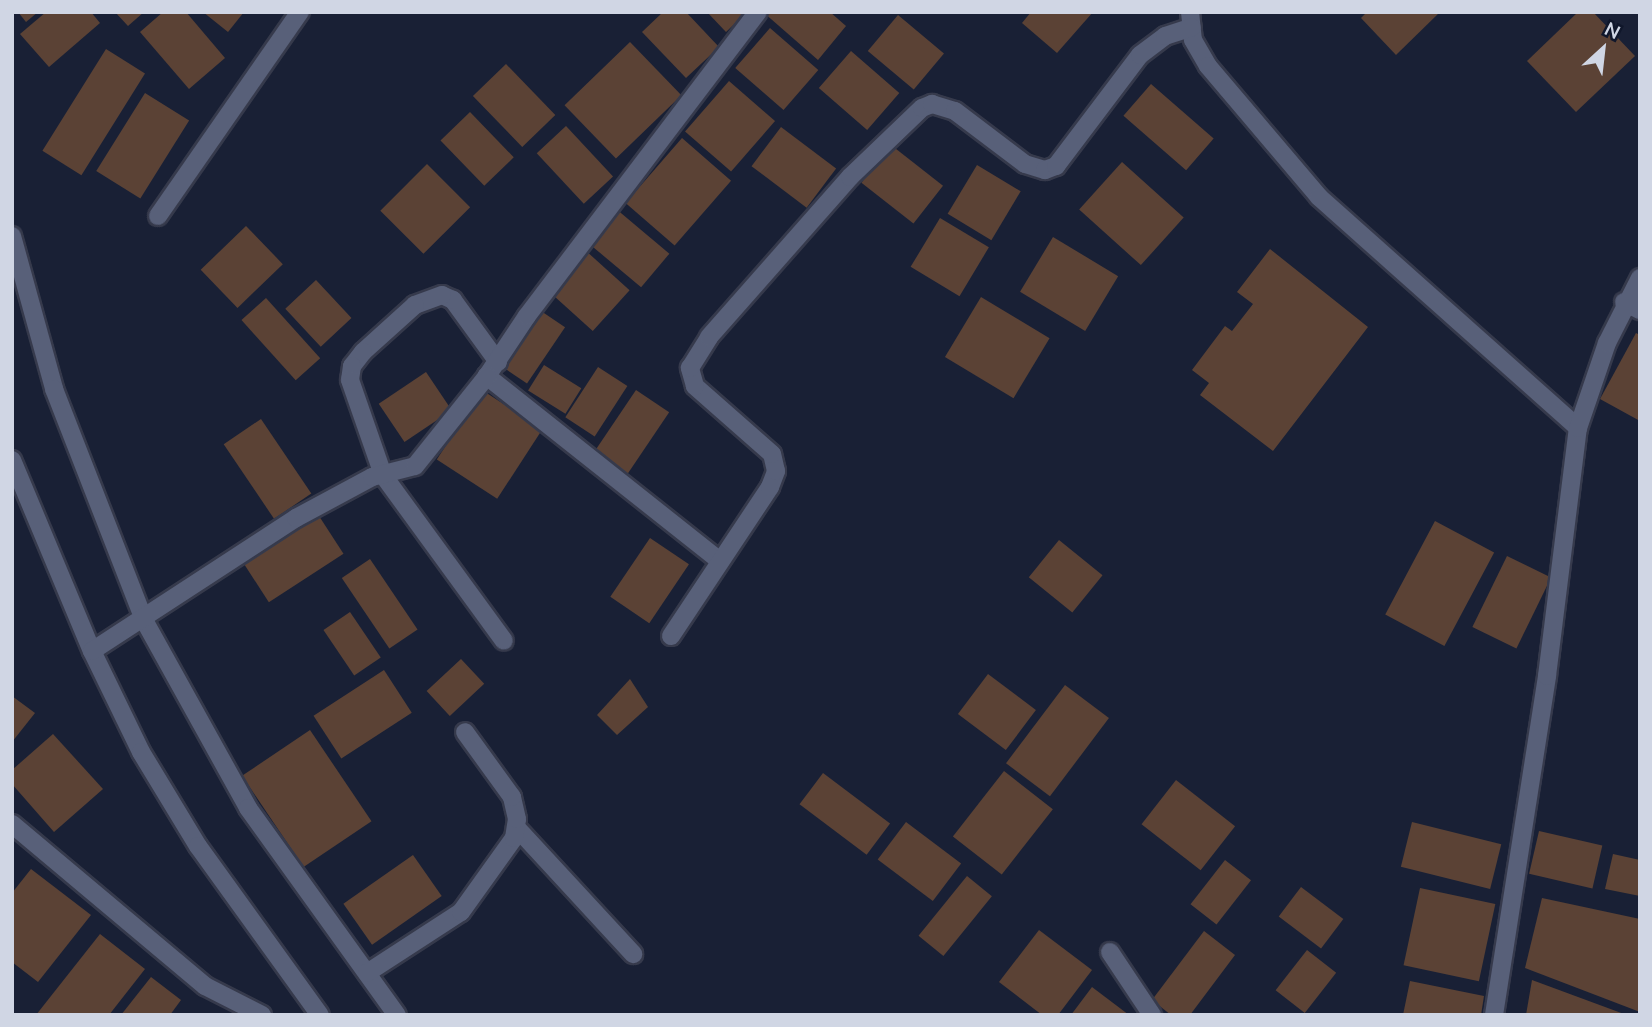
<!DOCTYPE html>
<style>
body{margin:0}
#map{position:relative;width:1652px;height:1027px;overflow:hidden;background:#192035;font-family:Mulish,sans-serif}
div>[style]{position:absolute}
.building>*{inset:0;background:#5b4235;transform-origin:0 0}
.roads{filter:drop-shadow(2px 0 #363a4c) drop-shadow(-2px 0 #363a4c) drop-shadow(0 2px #363a4c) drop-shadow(0 -2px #363a4c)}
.minor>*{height:18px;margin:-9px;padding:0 9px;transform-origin:9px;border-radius:9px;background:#586079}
span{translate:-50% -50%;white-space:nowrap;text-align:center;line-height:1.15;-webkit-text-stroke:7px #10172b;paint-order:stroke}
.frame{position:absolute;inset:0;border:14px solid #d0d6e4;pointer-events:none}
.north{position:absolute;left:1568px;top:14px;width:70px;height:70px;-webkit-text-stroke:5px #10172b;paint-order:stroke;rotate:27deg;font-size:19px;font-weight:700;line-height:28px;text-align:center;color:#d0d6e4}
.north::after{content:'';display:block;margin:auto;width:24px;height:32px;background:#d0d6e4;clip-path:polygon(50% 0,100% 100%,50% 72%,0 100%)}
</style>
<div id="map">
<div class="building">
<div style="clip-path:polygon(18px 12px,38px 12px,26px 22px)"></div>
<div style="clip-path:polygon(46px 12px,91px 12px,100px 23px,49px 67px,20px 34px)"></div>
<div style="clip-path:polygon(115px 12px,144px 12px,128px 26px)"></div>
<div style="clip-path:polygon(163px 12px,186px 12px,225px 58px,189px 89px,140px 32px)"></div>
<div style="clip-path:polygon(203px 12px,244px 12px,228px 32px)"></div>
<div style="clip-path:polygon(663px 12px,686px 12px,719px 47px,686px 78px,642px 32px)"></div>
<div style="clip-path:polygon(707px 12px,747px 12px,726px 32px)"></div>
<div style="clip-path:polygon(763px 12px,830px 12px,846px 26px,818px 60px)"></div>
<div style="clip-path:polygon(1031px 12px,1093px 12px,1057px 53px,1022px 23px)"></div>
<div style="clip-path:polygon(1367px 12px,1440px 12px,1396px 55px,1361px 18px)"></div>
<div style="clip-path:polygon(1578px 12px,1593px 12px,1635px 56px,1576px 112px,1527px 61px)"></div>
<div style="left:898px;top:15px;width:60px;height:47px;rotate:40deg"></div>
<div style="left:770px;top:28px;width:64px;height:53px;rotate:41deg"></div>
<div style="left:630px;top:42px;width:74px;height:91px;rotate:46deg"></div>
<div style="left:106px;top:49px;width:46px;height:120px;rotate:32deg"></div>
<div style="left:851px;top:51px;width:64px;height:49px;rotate:41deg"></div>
<div style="left:506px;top:64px;width:71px;height:46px;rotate:46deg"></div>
<div style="left:729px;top:81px;width:61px;height:67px;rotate:41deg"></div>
<div style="left:1151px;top:84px;width:83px;height:42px;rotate:41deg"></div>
<div style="left:145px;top:93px;width:52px;height:92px;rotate:32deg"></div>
<div style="left:470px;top:112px;width:63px;height:41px;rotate:46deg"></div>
<div style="left:566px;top:126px;width:69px;height:40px;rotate:47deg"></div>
<div style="left:781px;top:127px;width:69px;height:49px;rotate:37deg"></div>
<div style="left:682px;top:138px;width:65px;height:86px;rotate:41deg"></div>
<div style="left:891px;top:145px;width:66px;height:48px;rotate:38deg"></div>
<div style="left:1122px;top:162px;width:83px;height:64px;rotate:42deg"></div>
<div style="left:427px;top:164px;width:61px;height:66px;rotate:45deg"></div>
<div style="left:977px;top:165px;width:51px;height:57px;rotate:31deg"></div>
<div style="left:615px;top:208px;width:71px;height:44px;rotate:40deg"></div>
<div style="left:940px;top:218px;width:57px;height:57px;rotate:31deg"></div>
<div style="left:246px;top:226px;width:53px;height:63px;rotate:46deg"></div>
<div style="left:1053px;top:237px;width:76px;height:64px;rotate:31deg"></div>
<div style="clip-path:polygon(1270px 249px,1368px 327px,1273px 451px,1200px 395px,1209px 383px,1192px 370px,1225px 326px,1232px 331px,1253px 304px,1237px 292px)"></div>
<div style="left:585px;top:250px;width:60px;height:55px;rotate:42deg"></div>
<div style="left:316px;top:280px;width:52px;height:42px;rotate:47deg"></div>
<div style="left:981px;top:297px;width:80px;height:70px;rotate:31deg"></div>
<div style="left:266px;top:298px;width:81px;height:33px;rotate:48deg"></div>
<div style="left:541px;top:311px;width:29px;height:68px;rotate:34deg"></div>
<div style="clip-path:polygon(1636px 333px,1640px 335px,1640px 421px,1600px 399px)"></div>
<div style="left:544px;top:365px;width:44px;height:30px;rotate:32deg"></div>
<div style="left:598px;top:367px;width:35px;height:60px;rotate:33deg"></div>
<div style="left:426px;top:372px;width:46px;height:57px;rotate:56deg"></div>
<div style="left:482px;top:390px;width:72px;height:83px;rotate:33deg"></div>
<div style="left:636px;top:390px;width:40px;height:76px;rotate:34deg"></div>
<div style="left:261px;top:419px;width:90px;height:45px;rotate:56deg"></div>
<div style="left:319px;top:516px;width:45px;height:89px;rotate:57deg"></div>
<div style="left:1435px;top:521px;width:67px;height:106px;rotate:28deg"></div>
<div style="left:650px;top:538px;width:47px;height:71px;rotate:34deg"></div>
<div style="left:1059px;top:540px;width:56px;height:48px;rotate:39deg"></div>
<div style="left:1507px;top:556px;width:49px;height:79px;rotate:26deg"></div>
<div style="left:370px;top:559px;width:85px;height:34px;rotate:56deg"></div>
<div style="left:350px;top:612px;width:55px;height:32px;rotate:56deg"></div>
<div style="left:461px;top:659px;width:34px;height:47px;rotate:47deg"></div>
<div style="left:384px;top:670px;width:51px;height:84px;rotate:57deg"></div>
<div style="left:988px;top:674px;width:60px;height:50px;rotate:37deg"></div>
<div style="clip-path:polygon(630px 679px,648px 707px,617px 735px,597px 715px)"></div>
<div style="left:1065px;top:685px;width:55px;height:98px;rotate:37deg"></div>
<div style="clip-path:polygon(12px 696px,35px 713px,12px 742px)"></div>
<div style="left:310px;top:730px;width:110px;height:82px;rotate:56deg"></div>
<div style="clip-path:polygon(53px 734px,103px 789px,54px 832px,12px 784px,12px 770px)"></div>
<div style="left:1004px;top:771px;width:62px;height:83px;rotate:38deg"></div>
<div style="left:823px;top:773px;width:84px;height:39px;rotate:37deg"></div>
<div style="left:1176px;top:780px;width:75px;height:56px;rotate:38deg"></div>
<div style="left:906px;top:822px;width:69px;height:47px;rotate:37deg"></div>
<div style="left:1412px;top:822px;width:92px;height:46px;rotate:14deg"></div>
<div style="left:1539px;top:831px;width:65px;height:44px;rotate:13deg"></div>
<div style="clip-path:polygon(1613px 854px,1640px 860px,1640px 896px,1605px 889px)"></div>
<div style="left:413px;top:855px;width:50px;height:85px;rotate:55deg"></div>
<div style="left:1225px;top:860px;width:33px;height:56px;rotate:38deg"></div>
<div style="clip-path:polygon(31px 869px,91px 915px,38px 982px,12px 962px,12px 893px)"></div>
<div style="left:967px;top:876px;width:32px;height:77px;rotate:39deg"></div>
<div style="left:1301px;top:887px;width:53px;height:37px;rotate:37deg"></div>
<div style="left:1420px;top:888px;width:77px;height:79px;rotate:12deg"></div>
<div style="clip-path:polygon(1542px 898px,1640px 919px,1640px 1012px,1525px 968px)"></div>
<div style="clip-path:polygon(1039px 930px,1092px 970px,1058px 1015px,1042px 1015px,999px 982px)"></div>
<div style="clip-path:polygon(1204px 931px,1235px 955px,1190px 1015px,1171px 1015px,1152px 1000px)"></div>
<div style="clip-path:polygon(100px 934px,145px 969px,109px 1015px,36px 1015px)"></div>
<div style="left:1307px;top:950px;width:37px;height:51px;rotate:38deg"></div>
<div style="clip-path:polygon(151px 977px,181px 1000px,170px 1015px,121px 1015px)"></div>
<div style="clip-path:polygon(1532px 980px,1624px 1014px,1624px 1015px,1526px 1015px)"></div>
<div style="clip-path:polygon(1410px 981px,1484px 996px,1481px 1015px,1403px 1015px)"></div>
<div style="clip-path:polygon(1092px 987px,1129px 1015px,1071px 1015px)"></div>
</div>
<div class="roads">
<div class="minor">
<div style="left:1190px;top:12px;width:28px;rotate:84deg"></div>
<div style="left:1193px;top:40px;width:30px;rotate:60deg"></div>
<div style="left:1208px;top:66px;width:172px;rotate:49.7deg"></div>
<div style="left:1319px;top:197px;width:347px;rotate:41.7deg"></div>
<div style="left:158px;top:216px;width:249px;rotate:-55.2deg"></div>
<div style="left:12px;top:236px;width:159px;rotate:74.6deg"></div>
<div style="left:54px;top:389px;width:248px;rotate:68.7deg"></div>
<div style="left:144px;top:620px;width:215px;rotate:61deg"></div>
<div style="left:248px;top:808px;width:255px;rotate:54.3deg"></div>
<div style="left:1624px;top:302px;width:18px;rotate:27deg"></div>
<div style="left:498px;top:362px;width:77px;rotate:-126deg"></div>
<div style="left:453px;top:300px;width:12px;rotate:-156deg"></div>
<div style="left:442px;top:295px;width:29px;rotate:160deg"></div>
<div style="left:415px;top:305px;width:70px;rotate:137.9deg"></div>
<div style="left:363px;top:352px;width:18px;rotate:128deg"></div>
<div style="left:352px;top:366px;width:14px;rotate:98deg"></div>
<div style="left:350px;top:380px;width:101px;rotate:70.8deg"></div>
<div style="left:383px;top:475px;width:205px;rotate:53.9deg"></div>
<div style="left:12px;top:460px;width:207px;rotate:67.3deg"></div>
<div style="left:92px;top:651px;width:112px;rotate:64.1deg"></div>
<div style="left:141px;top:752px;width:110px;rotate:58.8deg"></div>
<div style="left:198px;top:846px;width:208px;rotate:54.2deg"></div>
<div style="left:720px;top:561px;width:298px;rotate:-141.6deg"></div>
<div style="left:487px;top:376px;width:72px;rotate:-56.3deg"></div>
<div style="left:527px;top:316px;width:382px;rotate:-52.8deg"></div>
<div style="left:671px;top:636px;width:179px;rotate:-56.4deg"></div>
<div style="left:770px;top:487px;width:17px;rotate:-69deg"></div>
<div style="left:776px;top:471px;width:17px;rotate:-103deg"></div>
<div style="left:772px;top:454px;width:103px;rotate:-138.6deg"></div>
<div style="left:695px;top:386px;width:19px;rotate:-106deg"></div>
<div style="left:690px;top:368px;width:36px;rotate:-58deg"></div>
<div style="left:709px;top:337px;width:213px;rotate:-48.6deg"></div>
<div style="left:850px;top:177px;width:100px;rotate:-43.8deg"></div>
<div style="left:922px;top:108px;width:11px;rotate:-22deg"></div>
<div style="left:932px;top:104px;width:24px;rotate:17deg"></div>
<div style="left:955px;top:111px;width:88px;rotate:37.1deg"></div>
<div style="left:1025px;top:164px;width:21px;rotate:17deg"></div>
<div style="left:1045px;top:170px;width:12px;rotate:-20deg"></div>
<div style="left:1056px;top:166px;width:139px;rotate:-52.9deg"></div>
<div style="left:1140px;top:55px;width:31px;rotate:-37deg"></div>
<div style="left:1165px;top:36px;width:28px;rotate:-18deg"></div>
<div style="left:92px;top:651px;width:244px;rotate:-33.1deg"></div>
<div style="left:296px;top:518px;width:86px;rotate:-28.3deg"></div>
<div style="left:372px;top:477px;width:44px;rotate:-14.3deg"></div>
<div style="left:415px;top:466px;width:115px;rotate:-51.3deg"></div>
<div style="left:12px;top:824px;width:252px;rotate:40deg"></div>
<div style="left:205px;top:986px;width:64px;rotate:27deg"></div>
<div style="left:516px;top:827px;width:173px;rotate:47.3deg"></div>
<div style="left:1110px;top:952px;width:76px;rotate:56.3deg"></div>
<div style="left:367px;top:973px;width:112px;rotate:-33deg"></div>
<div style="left:461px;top:912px;width:91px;rotate:-54.4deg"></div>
<div style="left:514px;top:838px;width:19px;rotate:-81deg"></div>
<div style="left:517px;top:819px;width:23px;rotate:-103deg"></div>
<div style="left:512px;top:797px;width:80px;rotate:-125.9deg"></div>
<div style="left:1494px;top:1015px;width:343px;rotate:-81.1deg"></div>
<div style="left:1547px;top:676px;width:250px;rotate:-82.9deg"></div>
<div style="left:1578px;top:428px;width:90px;rotate:-71.2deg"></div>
<div style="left:1607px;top:343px;width:73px;rotate:-63.1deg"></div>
</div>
</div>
<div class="frame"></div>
<div class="north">N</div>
</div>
